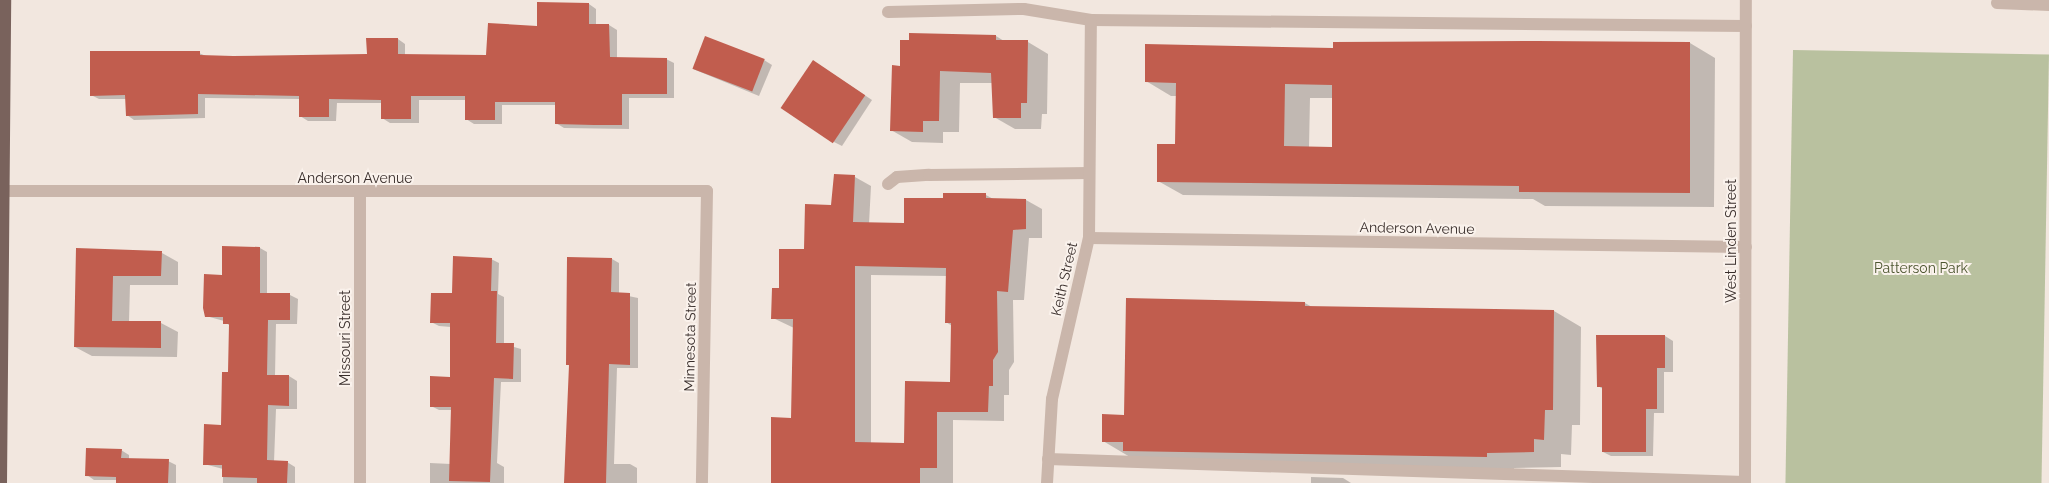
<!DOCTYPE html>
<style>
body{margin:0}
#map{position:relative;width:2049px;height:483px;overflow:hidden;background:#f2e7df;font-family:Raleway,sans-serif}
div>[style]{position:absolute}
.green>*{inset:0;background:#b9c19f;transform-origin:0 0}
.shadow>*{inset:0;background:#0003}
.building>*{inset:0;background:#c15d4e;transform-origin:0 0}
.minor>*{height:12px;margin:-6px;padding:0 6px;transform-origin:6px;border-radius:6px;background:#cab6ab}
.major>*{height:12px;margin:-6px;padding:0 6px;transform-origin:6px;border-radius:6px;background:#79625c}
span{translate:-50% -50%;white-space:nowrap;text-align:center;line-height:1.15;-webkit-text-stroke:4px #faf2ec;paint-order:stroke}
.street-label{font-size:14px;color:#382d2a}
.park-label{font-size:14px;color:#4c552f}
</style>
<div id="map">
<div class="green">
<div style="left:1793px;top:50px;width:256px;height:433px;rotate:1deg"></div>
</div>
<div class="shadow">
<div style="clip-path:polygon(589px 4px,596px 9px,596px 25px,609px 25px,617px 30px,617px 59px,666px 59px,674px 63px,674px 98px,629px 98px,629px 129px,564px 128px,556px 123px,556px 105px,502px 105px,502px 124px,474px 124px,466px 119px,466px 100px,419px 100px,419px 123px,390px 123px,382px 118px,382px 103px,337px 103px,336px 121px,308px 121px,300px 116px,300px 99px,205px 98px,205px 118px,134px 120px,127px 115px,127px 99px,99px 99px,91px 95px,199px 53px,206px 56px,368px 56px,398px 39px,405px 44px,405px 55px,487px 56px,538px 27px)"></div>
<div style="clip-path:polygon(996px 36px,1004px 41px,1028px 42px,1048px 54px,1047px 114px,1042px 114px,1041px 129px,1015px 129px,994px 117px,993px 83px,960px 83px,959px 132px,943px 132px,943px 143px,912px 142px,891px 130px,901px 67px)"></div>
<div style="clip-path:polygon(evenodd,1334px 43px,1690px 43px,1715px 58px,1714px 207px,1545px 206px,1533px 199px,1183px 195px,1158px 181px,1176px 146px,1177px 96px,1171px 96px,1146px 81px,1334px 49px,1334px 43px,1310px 98px,1333px 98px,1333px 148px,1309px 148px,1310px 98px)"></div>
<div style="clip-path:polygon(764px 60px,772px 65px,759px 96px,693px 69px)"></div>
<div style="clip-path:polygon(821px 66px,872px 100px,842px 146px,834px 142px)"></div>
<div style="clip-path:polygon(evenodd,855px 177px,871px 186px,869px 224px,905px 224px,944px 199px,986px 195px,995px 200px,1026px 200px,1042px 209px,1042px 238px,1029px 238px,1024px 300px,1013px 300px,1014px 362px,1009px 370px,1009px 395px,1004px 395px,1004px 421px,953px 420px,953px 483px,772px 483px,792px 419px,794px 328px,773px 318px,780px 289px,855px 177px,871px 275px,947px 276px,946px 322px,952px 326px,951px 383px,905px 444px,871px 444px,871px 275px)"></div>
<div style="clip-path:polygon(260px 248px,267px 252px,267px 294px,290px 295px,298px 299px,297px 324px,276px 324px,275px 376px,289px 376px,297px 381px,297px 409px,276px 409px,274px 462px,287px 462px,295px 467px,295px 483px,223px 483px,223px 469px,204px 464px,222px 426px,229px 374px,230px 326px,224px 321px,206px 316px,223px 276px)"></div>
<div style="clip-path:polygon(77px 250px,162px 253px,178px 262px,178px 285px,130px 285px,129px 322px,161px 323px,178px 332px,177px 357px,92px 356px,75px 347px)"></div>
<div style="clip-path:polygon(491px 259px,499px 263px,498px 294px,504px 297px,504px 344px,521px 349px,521px 382px,501px 382px,497px 463px,504px 467px,504px 483px,430px 483px,430px 463px,451px 464px,452px 410px,439px 410px,431px 406px,451px 378px,451px 327px,439px 326px,431px 322px,453px 294px)"></div>
<div style="clip-path:polygon(612px 259px,619px 263px,619px 294px,638px 298px,638px 368px,617px 368px,614px 464px,630px 464px,637px 468px,637px 483px,565px 483px,571px 367px,567px 364px)"></div>
<div style="clip-path:polygon(1305px 303px,1312px 307px,1554px 311px,1581px 327px,1580px 425px,1572px 425px,1571px 455px,1561px 454px,1561px 467px,1514px 468px,1514px 472px,1130px 457px,1103px 441px,1125px 416px)"></div>
<div style="clip-path:polygon(1665px 336px,1673px 341px,1673px 372px,1664px 372px,1664px 413px,1654px 413px,1653px 456px,1611px 456px,1603px 452px,1603px 389px,1598px 386px)"></div>
<div style="clip-path:polygon(121px 450px,129px 455px,129px 460px,168px 461px,176px 465px,176px 483px,118px 483px,118px 480px,94px 480px,87px 475px)"></div>
<div style="clip-path:polygon(1311px 477px,1343px 478px,1351px 483px,1311px 483px)"></div>
</div>
<div class="building">
<div style="clip-path:polygon(537px 2px,589px 3px,589px 24px,609px 24px,610px 57px,667px 58px,667px 94px,622px 94px,622px 125px,594px 125px,555px 124px,555px 102px,495px 102px,495px 120px,465px 120px,465px 96px,411px 96px,411px 119px,381px 119px,381px 100px,329px 99px,329px 117px,299px 117px,299px 96px,198px 94px,198px 114px,126px 116px,125px 95px,90px 96px,90px 51px,200px 51px,200px 55px,233px 56px,367px 54px,366px 38px,398px 38px,398px 54px,486px 55px,488px 23px,537px 26px)"></div>
<div style="clip-path:polygon(909px 33px,996px 35px,996px 40px,1028px 40px,1027px 103px,1021px 103px,1021px 118px,993px 118px,991px 73px,940px 71px,939px 121px,923px 121px,923px 132px,890px 131px,892px 65px,900px 66px,900px 40px,909px 40px)"></div>
<div style="left:705px;top:36px;width:64px;height:35px;rotate:21deg"></div>
<div style="clip-path:polygon(evenodd,1537px 41px,1690px 42px,1690px 193px,1519px 192px,1519px 186px,1157px 182px,1157px 144px,1175px 144px,1176px 83px,1145px 82px,1145px 44px,1333px 48px,1333px 42px,1537px 41px,1285px 84px,1332px 85px,1332px 147px,1284px 146px,1285px 84px)"></div>
<div style="left:813px;top:60px;width:63px;height:58px;rotate:34deg"></div>
<div style="clip-path:polygon(evenodd,834px 174px,855px 175px,853px 222px,904px 223px,904px 198px,943px 198px,943px 193px,986px 193px,986px 198px,1026px 199px,1026px 229px,1013px 230px,1008px 292px,997px 291px,998px 352px,993px 360px,993px 386px,989px 386px,988px 412px,937px 412px,937px 468px,920px 468px,920px 483px,771px 483px,771px 417px,791px 418px,793px 319px,771px 319px,772px 288px,779px 288px,779px 249px,804px 249px,805px 204px,831px 205px,834px 174px,855px 266px,946px 268px,945px 323px,951px 323px,950px 382px,905px 381px,904px 443px,855px 442px,855px 266px)"></div>
<div style="clip-path:polygon(222px 246px,260px 247px,260px 293px,290px 293px,290px 320px,268px 320px,267px 375px,289px 375px,289px 406px,268px 405px,267px 460px,288px 461px,287px 483px,257px 483px,257px 478px,222px 477px,222px 465px,203px 465px,204px 424px,221px 425px,222px 372px,228px 372px,229px 324px,223px 324px,223px 317px,205px 317px,203px 308px,204px 274px,222px 275px)"></div>
<div style="clip-path:polygon(76px 248px,162px 251px,161px 276px,113px 276px,112px 321px,161px 321px,161px 348px,74px 347px)"></div>
<div style="clip-path:polygon(453px 256px,492px 258px,491px 291px,497px 291px,496px 343px,514px 343px,513px 379px,494px 378px,490px 482px,449px 481px,451px 407px,430px 407px,430px 376px,450px 377px,450px 323px,430px 323px,431px 293px,452px 293px)"></div>
<div style="clip-path:polygon(567px 257px,612px 258px,611px 292px,630px 293px,630px 365px,609px 364px,606px 483px,564px 483px,569px 365px,566px 365px)"></div>
<div style="clip-path:polygon(1126px 298px,1305px 302px,1305px 306px,1554px 310px,1553px 410px,1545px 410px,1544px 440px,1534px 439px,1534px 452px,1487px 453px,1487px 457px,1123px 451px,1123px 442px,1102px 442px,1102px 414px,1124px 415px)"></div>
<div style="clip-path:polygon(1596px 335px,1665px 335px,1665px 368px,1657px 368px,1657px 409px,1646px 409px,1646px 452px,1602px 452px,1602px 387px,1597px 387px)"></div>
<div style="clip-path:polygon(86px 448px,122px 449px,121px 458px,169px 459px,168px 483px,116px 483px,116px 477px,85px 476px)"></div>
</div>
<div class="minor">
<div style="left:1997px;top:3px;width:52px;rotate:2.2deg"></div>
<div style="left:888px;top:12px;width:136px;rotate:-1.3deg"></div>
<div style="left:1024px;top:9px;width:68px;rotate:9.3deg"></div>
<div style="left:1091px;top:20px;width:655px;rotate:0.52deg"></div>
<div style="left:888px;top:184px;width:11px;rotate:-38deg"></div>
<div style="left:897px;top:177px;width:32px;rotate:-4deg"></div>
<div style="left:929px;top:175px;width:160px;rotate:-0.7deg"></div>
<div style="left:3px;top:191px;width:704px"></div>
<div style="left:707px;top:191px;width:292px;rotate:91deg"></div>
<div style="left:1089px;top:238px;width:657px;rotate:0.78deg"></div>
<div style="left:1048px;top:459px;width:697px;rotate:1.89deg"></div>
<div style="left:360px;top:483px;width:289px;rotate:-90deg"></div>
<div style="left:1047px;top:483px;width:84px;rotate:-86.6deg"></div>
<div style="left:1052px;top:399px;width:165px;rotate:-77.1deg"></div>
<div style="left:1089px;top:238px;width:218px;rotate:-89.5deg"></div>
<div style="left:1745px;top:483px;width:483px;rotate:-89.9deg"></div>
</div>
<div class="major">
<div style="left:1px;top:483px;width:483px;rotate:-89.5deg"></div>
</div>
<div class="street-label">
<span style="left:355px;top:178px">Anderson Avenue</span>
<span style="left:1417px;top:228px;rotate:1deg">Anderson Avenue</span>
<span style="left:1731px;top:241px;rotate:-90deg">West Linden Street</span>
<span style="left:1064px;top:279px;rotate:-77deg">Keith Street</span>
<span style="left:690px;top:337px;rotate:-89deg">Minnesota Street</span>
<span style="left:345px;top:338px;rotate:-90deg">Missouri Street</span>
</div>
<div class="park-label">
<span style="left:1921px;top:268px">Patterson Park</span>
</div>
</div>
